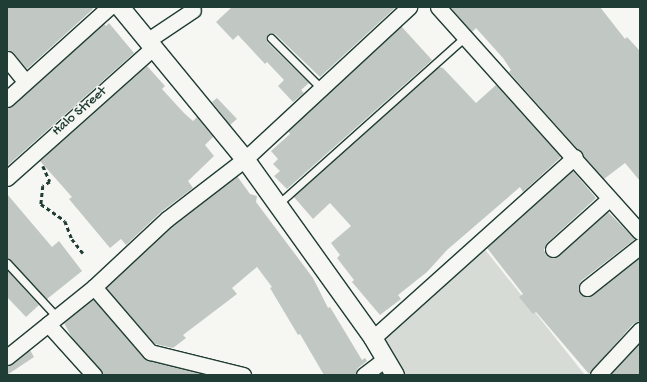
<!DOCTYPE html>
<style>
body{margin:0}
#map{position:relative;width:647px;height:382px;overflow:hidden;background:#f6f6f2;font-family:"Gochi Hand",sans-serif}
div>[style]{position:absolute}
.green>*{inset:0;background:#d6dbd6}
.building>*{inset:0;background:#c1c8c3}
.path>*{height:2.5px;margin-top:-1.25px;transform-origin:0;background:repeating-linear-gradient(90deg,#1f3d34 0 4px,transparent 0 7px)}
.roads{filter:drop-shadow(1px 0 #1f3d34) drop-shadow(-1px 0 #1f3d34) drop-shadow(0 1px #1f3d34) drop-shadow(0 -1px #1f3d34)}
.service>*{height:7px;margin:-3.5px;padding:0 3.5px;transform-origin:3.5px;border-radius:3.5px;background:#f6f6f2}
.minor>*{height:15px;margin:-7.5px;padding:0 7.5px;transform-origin:7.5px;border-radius:7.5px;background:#f6f6f2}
.tertiary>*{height:18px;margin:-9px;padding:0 9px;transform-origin:9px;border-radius:9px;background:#f6f6f2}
span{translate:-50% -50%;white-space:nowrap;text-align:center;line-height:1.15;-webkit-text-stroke:3.5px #f6f6f2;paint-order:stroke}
.street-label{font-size:14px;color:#1f3d34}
.frame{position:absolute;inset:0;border:8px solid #1f3d34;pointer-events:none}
</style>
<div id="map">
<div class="green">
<div style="clip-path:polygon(483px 247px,585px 375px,405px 375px,381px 337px)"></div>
</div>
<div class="building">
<div style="clip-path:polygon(7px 7px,92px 7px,93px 9px,27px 69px,14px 53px,7px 50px)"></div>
<div style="clip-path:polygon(232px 7px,396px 7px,320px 77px,275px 34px,268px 34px,267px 42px,309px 83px,301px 90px,304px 93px,293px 102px,278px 86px,284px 80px,267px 62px,265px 64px,238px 35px,233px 40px,216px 22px)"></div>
<div style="clip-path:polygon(450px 7px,600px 7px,625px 39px,627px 37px,640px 51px,640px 181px,625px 163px,604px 179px,509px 72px,511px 70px,503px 58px,476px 28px,472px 32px)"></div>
<div style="clip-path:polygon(109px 23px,134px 53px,7px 166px,7px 108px,13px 106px,104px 24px,106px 26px)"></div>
<div style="clip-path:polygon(401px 26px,432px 60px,287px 189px,274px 176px,280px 171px,273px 164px,278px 159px,271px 151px,290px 134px,288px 131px)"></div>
<div style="clip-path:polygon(147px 66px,165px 86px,162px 89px,184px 113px,193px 121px,197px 117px,213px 137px,205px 145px,214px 156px,188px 181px,193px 188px,161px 212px,126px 245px,121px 239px,110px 248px,69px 199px,72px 197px,40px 161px)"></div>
<div style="clip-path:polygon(439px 67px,443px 68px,476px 103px,496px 85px,561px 157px,523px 192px,520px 187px,447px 250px,427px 272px,398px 295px,401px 299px,380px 315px,352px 282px,354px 280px,337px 258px,340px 255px,331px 243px,351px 226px,330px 203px,313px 219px,294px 197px)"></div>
<div style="clip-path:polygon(217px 98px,237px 119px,230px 125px,212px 102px)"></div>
<div style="clip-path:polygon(573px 171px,596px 198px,547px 243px,544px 250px,546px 255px,551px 258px,559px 256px,608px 212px,635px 239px,581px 281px,579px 285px,580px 293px,584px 296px,593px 295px,640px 257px,640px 321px,633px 324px,589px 374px,536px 312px,533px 314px,519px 297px,523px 294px,487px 248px)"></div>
<div style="clip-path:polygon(237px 176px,250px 194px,257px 196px,256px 202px,313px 278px,328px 308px,330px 307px,362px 360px,365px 358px,367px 361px,358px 368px,355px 375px,324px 375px,300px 334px,298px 335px,270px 288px,272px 287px,257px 267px,232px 288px,237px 294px,183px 335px,186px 338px,173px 348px,155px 344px,106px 288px,173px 226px)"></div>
<div style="clip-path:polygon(7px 194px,52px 247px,59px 241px,82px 271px,47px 299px,7px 258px)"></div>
<div style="clip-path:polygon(7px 270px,39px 305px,26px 317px,7px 297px)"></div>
<div style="clip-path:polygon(93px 299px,144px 358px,206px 375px,104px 375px,71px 336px,64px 323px)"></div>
<div style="clip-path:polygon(640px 343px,640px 375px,610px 375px)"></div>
<div style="clip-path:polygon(30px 350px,34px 357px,7px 375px,7px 366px)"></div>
</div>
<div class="path">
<div style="left:43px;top:166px;width:17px;rotate:66deg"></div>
<div style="left:50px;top:182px;width:8px;rotate:150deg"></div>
<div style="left:43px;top:186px;width:18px;rotate:96deg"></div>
<div style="left:41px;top:204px;width:29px;rotate:35deg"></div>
<div style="left:65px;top:221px;width:19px;rotate:69deg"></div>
<div style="left:72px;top:239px;width:18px;rotate:52deg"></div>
</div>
<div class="roads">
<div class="service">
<div style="left:271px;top:38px;width:71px;rotate:45deg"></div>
<div style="left:277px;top:205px;width:252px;rotate:-41.8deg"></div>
<div style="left:7px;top:263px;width:72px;rotate:47.2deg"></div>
</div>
<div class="minor">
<div style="left:438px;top:7px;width:302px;rotate:48.1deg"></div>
<div style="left:148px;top:40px;width:54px;rotate:-33.7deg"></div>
<div style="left:7px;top:59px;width:28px;rotate:51deg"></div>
<div style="left:7px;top:99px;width:137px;rotate:-42deg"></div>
<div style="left:7px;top:178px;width:197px;rotate:-41.7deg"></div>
<div style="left:553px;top:249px;width:75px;rotate:-41.8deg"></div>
<div style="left:94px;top:287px;width:86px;rotate:49.3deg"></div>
<div style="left:150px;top:352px;width:96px;rotate:13.9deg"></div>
<div style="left:587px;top:288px;width:68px;rotate:-38.4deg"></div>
<div style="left:48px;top:324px;width:69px;rotate:48deg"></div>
<div style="left:373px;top:338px;width:271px;rotate:-41.9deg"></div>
<div style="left:7px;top:357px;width:112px;rotate:-38.8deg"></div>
<div style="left:94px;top:287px;width:100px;rotate:-43deg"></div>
<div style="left:167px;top:219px;width:98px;rotate:-37.6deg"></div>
<div style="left:245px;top:159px;width:224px;rotate:-42.8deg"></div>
<div style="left:364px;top:375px;width:26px;rotate:-37deg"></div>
<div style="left:598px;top:375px;width:62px;rotate:-47deg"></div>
</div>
<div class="tertiary">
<div style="left:120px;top:7px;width:197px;rotate:50.6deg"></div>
<div style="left:245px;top:159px;width:220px;rotate:54.4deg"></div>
<div style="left:373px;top:338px;width:43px;rotate:59.3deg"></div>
</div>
</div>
<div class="street-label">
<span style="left:80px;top:112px;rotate:-41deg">Halo Street</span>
</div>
<div class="frame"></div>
</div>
